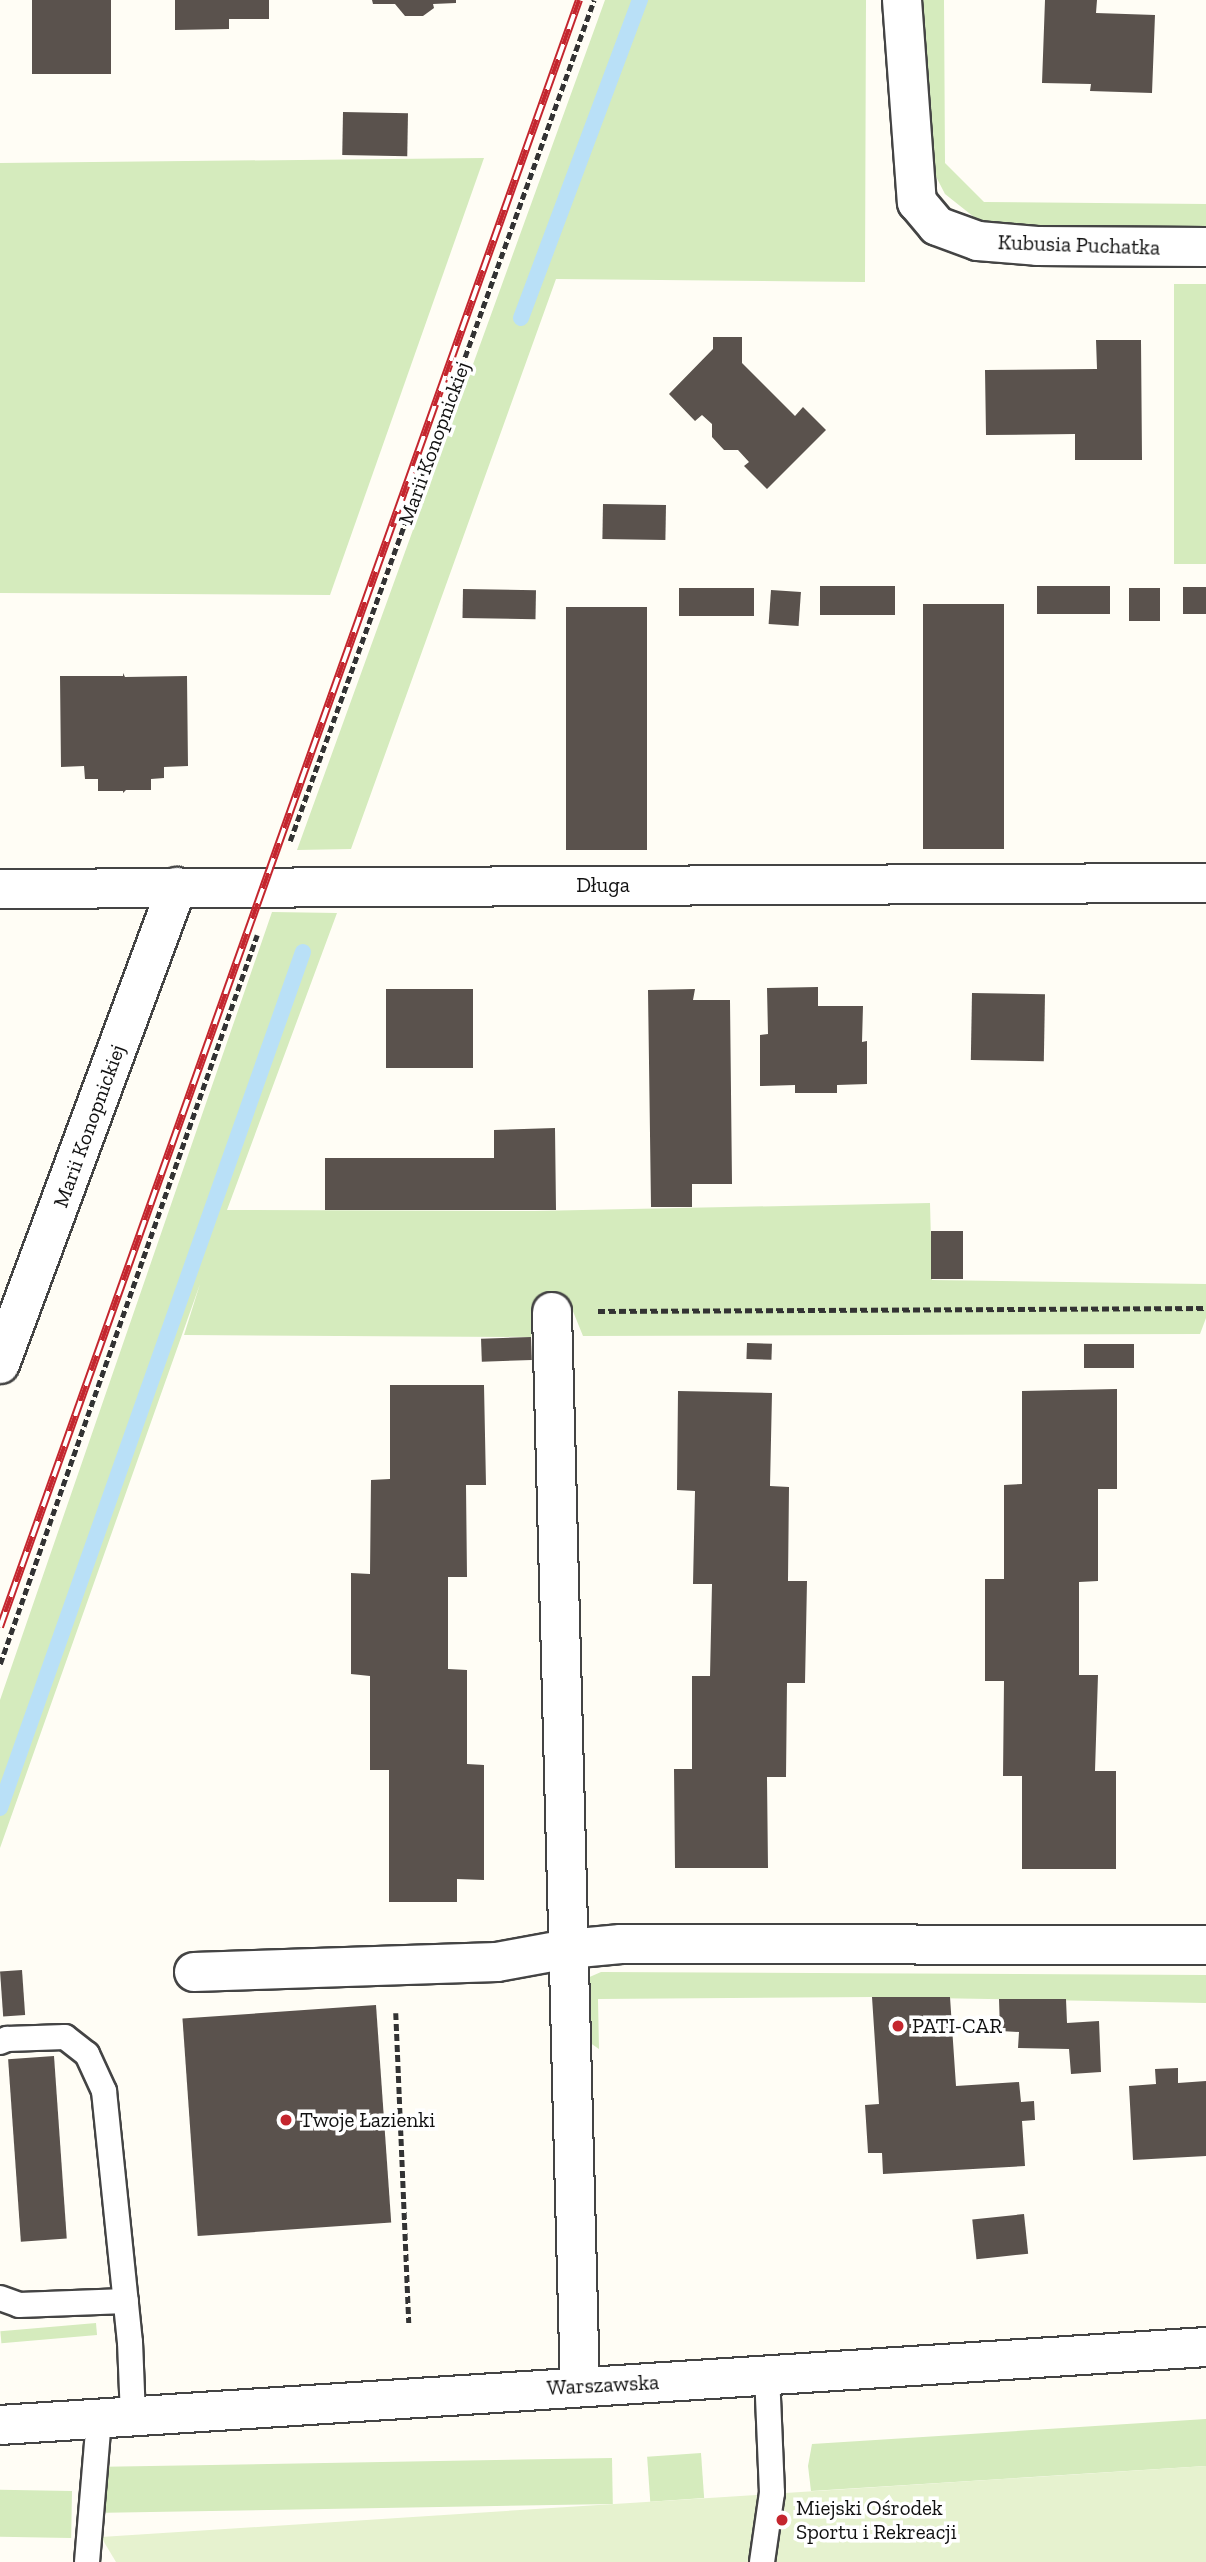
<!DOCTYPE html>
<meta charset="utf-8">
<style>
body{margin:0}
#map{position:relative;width:1206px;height:2562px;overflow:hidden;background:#fffdf5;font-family:"Zilla Slab",serif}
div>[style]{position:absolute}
.green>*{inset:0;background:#d5ebbd;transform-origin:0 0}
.pitch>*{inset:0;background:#e6f2cf}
.stream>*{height:16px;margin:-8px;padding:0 8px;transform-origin:8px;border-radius:8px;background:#b9e0f7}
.building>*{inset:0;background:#5a524d;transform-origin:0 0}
.path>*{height:4.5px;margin-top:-2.25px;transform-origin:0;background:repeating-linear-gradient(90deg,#333 0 7px,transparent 0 10.5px)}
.roads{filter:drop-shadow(2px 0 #444) drop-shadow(-2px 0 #444) drop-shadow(0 2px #444) drop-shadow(0 -2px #444)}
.service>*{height:24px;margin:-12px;padding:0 12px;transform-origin:12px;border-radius:12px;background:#fff}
.minor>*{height:38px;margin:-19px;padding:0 19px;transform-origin:19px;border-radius:19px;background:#fff}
.tertiary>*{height:38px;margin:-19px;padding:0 19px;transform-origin:19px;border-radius:19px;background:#fff}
.rail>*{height:8px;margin-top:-4px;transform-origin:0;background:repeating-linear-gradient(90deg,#fff 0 16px,#c4262e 0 32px);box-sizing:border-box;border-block:2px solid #c4262e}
.dots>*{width:19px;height:19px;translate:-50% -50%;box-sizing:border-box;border:4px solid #fff;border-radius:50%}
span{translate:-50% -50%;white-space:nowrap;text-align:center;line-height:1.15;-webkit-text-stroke:7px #fff;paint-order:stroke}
.street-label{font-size:21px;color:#111}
.poi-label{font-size:21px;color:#111}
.left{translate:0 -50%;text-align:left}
</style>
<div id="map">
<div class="green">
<div style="clip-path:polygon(605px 0,866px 0,865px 282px,556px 279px,351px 849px,297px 850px)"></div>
<div style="clip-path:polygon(921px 0,944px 0,945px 163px,984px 202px,1206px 204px,1206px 235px,1027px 234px,979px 221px,945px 194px,928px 161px)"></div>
<div style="clip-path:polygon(484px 158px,330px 595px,0 593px,0 163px)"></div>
<div style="left:1174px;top:284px;width:32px;height:280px"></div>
<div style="clip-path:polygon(272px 912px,337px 913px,227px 1210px,534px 1211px,930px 1203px,932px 1280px,1206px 1284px,1206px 1318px,1200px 1334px,583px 1336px,568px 1299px,537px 1301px,531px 1337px,184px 1335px,200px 1284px,0 1848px,0 1700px)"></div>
<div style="clip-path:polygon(601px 1972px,1206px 1975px,1206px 2003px,872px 1997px,598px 1999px,599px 2049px,583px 2038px,585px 1979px)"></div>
<div style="left:96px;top:2323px;width:12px;height:96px;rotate:85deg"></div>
<div style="clip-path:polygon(1206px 2419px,1206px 2466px,811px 2491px,808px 2466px,812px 2444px)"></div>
<div style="left:701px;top:2453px;width:45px;height:54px;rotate:86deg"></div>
<div style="left:612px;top:2458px;width:46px;height:507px;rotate:89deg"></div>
<div style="left:72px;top:2491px;width:47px;height:72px;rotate:91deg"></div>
</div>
<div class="pitch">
<div style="clip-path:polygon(1206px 2466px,1206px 2562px,116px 2562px,101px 2537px)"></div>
</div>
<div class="stream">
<div style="left:521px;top:318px;width:340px;rotate:-69.5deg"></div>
<div style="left:0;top:1808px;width:908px;rotate:-70.51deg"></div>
</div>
<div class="building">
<div style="left:32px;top:0;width:79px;height:74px"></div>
<div style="clip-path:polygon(175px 0,269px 0,269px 19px,229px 19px,229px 29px,175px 30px)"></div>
<div style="clip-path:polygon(372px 0,456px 0,456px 3px,433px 4px,434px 8px,423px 16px,405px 16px,395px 4px,373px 4px)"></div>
<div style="clip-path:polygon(1045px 0,1097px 0,1096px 13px,1155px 15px,1152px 93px,1090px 91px,1091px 84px,1042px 83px)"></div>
<div style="left:343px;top:112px;width:65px;height:43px;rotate:1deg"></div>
<div style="clip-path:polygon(713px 337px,742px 337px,742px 363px,795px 416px,803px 407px,826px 430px,767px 489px,744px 466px,749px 462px,738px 450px,724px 450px,712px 437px,712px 424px,702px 415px,695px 421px,669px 394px,713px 349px)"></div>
<div style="clip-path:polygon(1096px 340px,1141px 340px,1142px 460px,1075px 460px,1075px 434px,986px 435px,985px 370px,1097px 369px)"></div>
<div style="left:603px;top:504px;width:63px;height:35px;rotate:1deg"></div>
<div style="left:820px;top:586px;width:75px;height:29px"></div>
<div style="left:1037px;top:586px;width:73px;height:28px"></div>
<div style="left:1183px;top:587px;width:23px;height:27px"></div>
<div style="left:754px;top:588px;width:28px;height:75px;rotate:90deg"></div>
<div style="left:1129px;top:588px;width:31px;height:33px"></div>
<div style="left:463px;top:589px;width:73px;height:29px;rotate:1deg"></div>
<div style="left:771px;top:590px;width:30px;height:34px;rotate:4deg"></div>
<div style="left:1004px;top:604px;width:245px;height:81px;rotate:90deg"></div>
<div style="left:647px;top:607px;width:243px;height:81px;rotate:90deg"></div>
<div style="clip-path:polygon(123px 673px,125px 677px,187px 676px,188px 766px,164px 767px,164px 778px,151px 779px,151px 790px,126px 790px,123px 793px,123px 791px,98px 791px,98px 779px,85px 779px,84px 766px,61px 767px,60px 676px,123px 676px)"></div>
<div style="clip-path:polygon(818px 987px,818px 1006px,863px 1006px,862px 1042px,867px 1041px,867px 1084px,837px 1085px,837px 1093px,795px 1093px,795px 1085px,760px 1086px,760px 1035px,768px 1034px,767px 988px)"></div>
<div style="left:473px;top:989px;width:79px;height:87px;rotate:90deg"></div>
<div style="clip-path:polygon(695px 989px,693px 1000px,730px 1000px,732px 1184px,692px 1184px,692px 1207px,651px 1207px,648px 990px)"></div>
<div style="left:972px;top:993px;width:73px;height:67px;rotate:1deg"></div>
<div style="clip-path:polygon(555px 1128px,556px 1210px,325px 1210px,325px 1158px,494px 1158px,494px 1130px)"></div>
<div style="left:931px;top:1231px;width:32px;height:48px"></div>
<div style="left:531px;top:1337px;width:23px;height:50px;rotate:88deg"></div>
<div style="left:747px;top:1343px;width:25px;height:16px;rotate:2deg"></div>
<div style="left:1134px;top:1344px;width:24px;height:50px;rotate:90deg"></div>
<div style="clip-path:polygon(390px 1385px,484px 1385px,486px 1485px,466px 1485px,467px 1577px,448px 1577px,448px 1669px,467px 1670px,467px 1764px,484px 1765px,484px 1880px,457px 1879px,457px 1902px,389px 1902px,389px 1770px,370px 1770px,370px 1676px,351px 1674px,351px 1573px,370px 1574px,371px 1480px,390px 1479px)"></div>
<div style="clip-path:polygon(1117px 1389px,1117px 1489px,1098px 1489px,1098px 1581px,1079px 1582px,1079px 1675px,1098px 1675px,1095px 1771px,1116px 1771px,1116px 1869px,1022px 1869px,1022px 1776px,1003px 1776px,1004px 1681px,985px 1681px,985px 1579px,1004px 1579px,1004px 1485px,1022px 1484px,1022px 1391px)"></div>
<div style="clip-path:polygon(678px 1391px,772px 1393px,770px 1486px,789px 1487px,788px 1581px,807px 1581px,805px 1683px,787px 1683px,786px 1777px,767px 1777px,768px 1868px,675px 1868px,674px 1769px,692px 1769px,692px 1676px,710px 1676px,712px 1584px,693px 1584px,695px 1491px,677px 1490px)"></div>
<div style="left:22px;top:1970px;width:45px;height:22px;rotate:86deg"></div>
<div style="clip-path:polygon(872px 1997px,950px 1997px,956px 2086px,1019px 2082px,1021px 2102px,1034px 2101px,1035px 2120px,1022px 2121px,1025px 2166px,883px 2174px,882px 2153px,868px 2153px,865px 2105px,879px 2104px)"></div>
<div style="clip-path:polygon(999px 1999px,1066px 1999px,1067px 2023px,1099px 2021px,1101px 2072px,1071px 2074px,1069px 2049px,1018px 2048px,1019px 2032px,1000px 2031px)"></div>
<div style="left:376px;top:2005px;width:218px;height:194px;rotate:86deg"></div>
<div style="left:54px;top:2056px;width:183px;height:46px;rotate:86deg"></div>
<div style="clip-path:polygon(1178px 2068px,1178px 2083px,1206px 2081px,1206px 2156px,1133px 2160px,1129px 2086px,1156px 2084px,1155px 2069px)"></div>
<div style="left:1024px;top:2214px;width:40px;height:52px;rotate:84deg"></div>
</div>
<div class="path">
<div style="left:290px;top:841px;width:894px;rotate:-70.13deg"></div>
<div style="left:598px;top:1311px;width:608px;rotate:-0.28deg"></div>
<div style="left:0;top:1664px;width:773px;rotate:-70.58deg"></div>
<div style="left:396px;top:2013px;width:310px;rotate:87.6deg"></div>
</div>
<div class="roads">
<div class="service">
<div style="left:0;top:2042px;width:8px;rotate:-23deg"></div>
<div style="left:7px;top:2039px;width:58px;rotate:-2deg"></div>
<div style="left:65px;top:2037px;width:28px;rotate:38deg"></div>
<div style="left:87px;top:2054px;width:41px;rotate:65.3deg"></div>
<div style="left:104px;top:2091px;width:252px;rotate:84.1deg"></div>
<div style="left:130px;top:2342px;width:74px;rotate:87.7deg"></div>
<div style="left:0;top:2298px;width:20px;rotate:20deg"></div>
<div style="left:19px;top:2305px;width:107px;rotate:-2.1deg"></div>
<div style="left:87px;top:2562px;width:144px;rotate:-85.2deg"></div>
<div style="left:762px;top:2562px;width:70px;rotate:-81.8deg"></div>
<div style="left:772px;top:2493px;width:118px;rotate:-92.4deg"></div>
</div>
<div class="minor">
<div style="left:902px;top:0;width:203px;rotate:85.8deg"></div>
<div style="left:917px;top:202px;width:31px;rotate:50deg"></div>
<div style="left:937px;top:226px;width:44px;rotate:20.1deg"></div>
<div style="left:978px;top:241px;width:59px;rotate:4.8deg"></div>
<div style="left:1037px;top:246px;width:169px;rotate:0.3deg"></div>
<div style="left:0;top:889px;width:1206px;rotate:-0.29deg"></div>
<div style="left:552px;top:1312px;width:1074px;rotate:88.51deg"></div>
<div style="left:0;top:1364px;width:509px;rotate:-69.64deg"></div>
<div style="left:194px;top:1972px;width:303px;rotate:-1.9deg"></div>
<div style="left:497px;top:1962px;width:72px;rotate:-10.4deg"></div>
<div style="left:568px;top:1949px;width:53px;rotate:-5.4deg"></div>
<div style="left:621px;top:1944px;width:585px;rotate:0.1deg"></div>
</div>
<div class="tertiary">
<div style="left:0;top:2425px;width:1209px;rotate:-3.7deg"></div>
</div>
</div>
<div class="rail">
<div style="left:0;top:1627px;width:1727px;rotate:-70.41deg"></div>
</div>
<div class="dots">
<div style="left:898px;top:2026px;background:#c4262e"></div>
<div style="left:286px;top:2120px;background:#c4262e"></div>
<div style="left:782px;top:2520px;background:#c4262e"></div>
</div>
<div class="street-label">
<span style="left:1079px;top:245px;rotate:2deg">Kubusia Puchatka</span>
<span style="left:434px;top:443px;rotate:-70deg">Marii Konopnickiej</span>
<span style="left:603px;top:885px">Długa</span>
<span style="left:89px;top:1126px;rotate:-70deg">Marii Konopnickiej</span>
<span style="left:603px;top:2385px;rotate:-3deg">Warszawska</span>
</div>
<div class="poi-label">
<span class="left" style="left:912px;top:2026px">PATI-CAR</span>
<span class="left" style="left:300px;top:2120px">Twoje Łazienki</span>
<span class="left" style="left:796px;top:2520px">Miejski Ośrodek<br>Sportu i Rekreacji</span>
</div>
</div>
